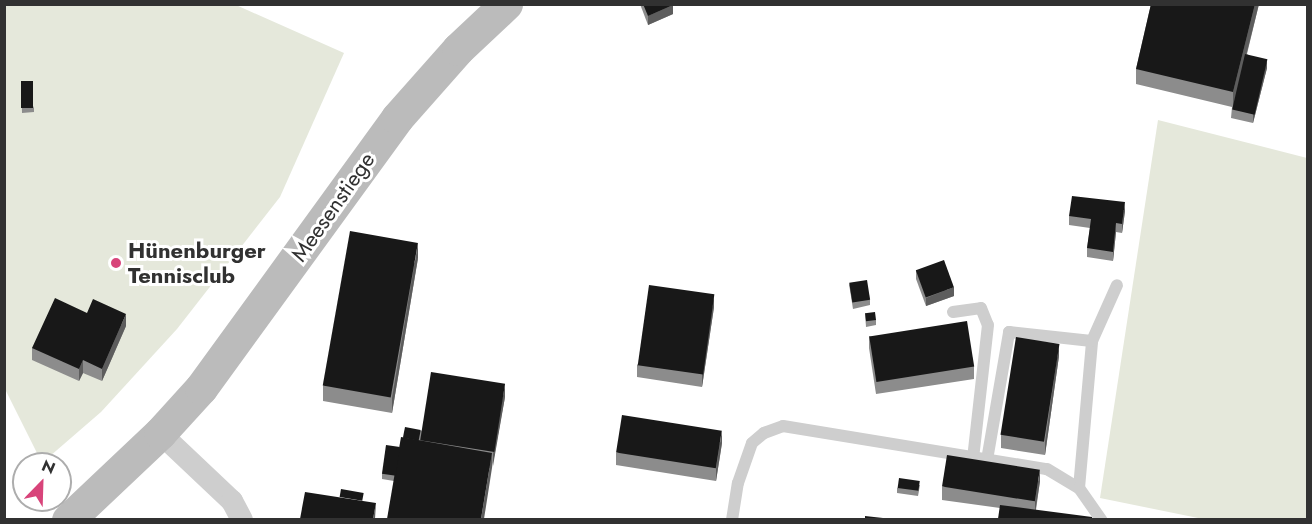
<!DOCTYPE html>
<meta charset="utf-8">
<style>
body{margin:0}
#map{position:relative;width:1312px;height:524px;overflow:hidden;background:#fff;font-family:Jost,sans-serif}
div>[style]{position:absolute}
.green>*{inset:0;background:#e5e8db}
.lane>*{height:12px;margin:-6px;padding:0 6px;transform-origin:6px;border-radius:6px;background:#cecece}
.street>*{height:22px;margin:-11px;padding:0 11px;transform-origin:11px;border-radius:11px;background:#cecece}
.secondary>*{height:33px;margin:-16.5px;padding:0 16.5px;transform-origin:16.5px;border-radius:16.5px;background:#bbb}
.wall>*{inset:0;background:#8c8c8c}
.shaded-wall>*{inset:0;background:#5d5d5d}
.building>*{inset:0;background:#181818;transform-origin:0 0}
.dots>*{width:16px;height:16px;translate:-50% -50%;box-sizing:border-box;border:3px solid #fff;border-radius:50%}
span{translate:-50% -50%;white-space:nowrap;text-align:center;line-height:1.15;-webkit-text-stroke:6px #fff;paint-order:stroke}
.street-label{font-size:22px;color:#313131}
.poi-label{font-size:22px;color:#313131;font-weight:700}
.left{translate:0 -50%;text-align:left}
.frame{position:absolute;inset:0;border:6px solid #313131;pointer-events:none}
.north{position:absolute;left:12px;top:452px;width:60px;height:60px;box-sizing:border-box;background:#fff;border:2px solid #adadad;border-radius:50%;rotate:23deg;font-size:16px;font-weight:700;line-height:24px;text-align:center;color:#313131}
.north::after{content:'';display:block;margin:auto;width:21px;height:27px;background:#d8447a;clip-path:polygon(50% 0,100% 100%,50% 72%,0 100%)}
</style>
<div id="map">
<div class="green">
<div style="clip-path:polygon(5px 5px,236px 5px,344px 53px,280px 197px,177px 329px,101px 412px,42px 463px,5px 389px)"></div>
<div style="clip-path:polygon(1158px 120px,1307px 158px,1307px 519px,1203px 519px,1100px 498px)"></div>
</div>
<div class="lane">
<div style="left:953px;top:312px;width:28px;rotate:-8deg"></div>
<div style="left:981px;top:308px;width:18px;rotate:68deg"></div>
<div style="left:988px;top:325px;width:134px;rotate:96.4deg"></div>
<div style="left:987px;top:460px;width:130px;rotate:-80.2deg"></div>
<div style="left:1009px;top:332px;width:83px;rotate:6.2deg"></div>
<div style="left:1079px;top:488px;width:148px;rotate:-84.9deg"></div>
<div style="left:1092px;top:341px;width:61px;rotate:-65.9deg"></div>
<div style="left:732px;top:520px;width:37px;rotate:-81deg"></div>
<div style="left:738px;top:483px;width:42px;rotate:-70.7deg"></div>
<div style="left:752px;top:443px;width:16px;rotate:-40deg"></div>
<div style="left:764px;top:433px;width:20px;rotate:-20deg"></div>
<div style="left:783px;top:426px;width:267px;rotate:9.3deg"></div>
<div style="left:1047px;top:469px;width:37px;rotate:31deg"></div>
<div style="left:1079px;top:488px;width:39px;rotate:55deg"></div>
</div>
<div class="street">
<div style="left:160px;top:433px;width:99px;rotate:43.4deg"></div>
<div style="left:232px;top:501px;width:21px;rotate:62deg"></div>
</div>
<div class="secondary">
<div style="left:68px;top:520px;width:127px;rotate:-43.4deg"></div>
<div style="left:160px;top:433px;width:61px;rotate:-47.7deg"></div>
<div style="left:201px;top:388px;width:334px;rotate:-54deg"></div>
<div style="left:397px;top:118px;width:92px;rotate:-48.5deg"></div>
<div style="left:458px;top:49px;width:66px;rotate:-43.2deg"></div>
</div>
<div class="wall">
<div style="clip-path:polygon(640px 4px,673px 4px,673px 14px,648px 25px)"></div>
<div style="clip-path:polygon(1151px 4px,1259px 4px,1247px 54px,1267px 68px,1253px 123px,1231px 118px,1232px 107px,1136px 84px,1136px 69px)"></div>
<div style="clip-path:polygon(21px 81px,34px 108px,34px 112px,22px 113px)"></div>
<div style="clip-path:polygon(1125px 211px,1122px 233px,1116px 232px,1113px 261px,1087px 257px,1087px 248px,1090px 228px,1069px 225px,1069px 216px)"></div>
<div style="clip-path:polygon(418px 258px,392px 413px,323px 401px,323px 386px)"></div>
<div style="clip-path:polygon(916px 270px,954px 296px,926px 306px,916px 279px)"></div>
<div style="clip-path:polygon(849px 284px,870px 300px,870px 305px,853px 309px)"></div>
<div style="clip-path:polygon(714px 307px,702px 387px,637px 377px,637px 365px)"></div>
<div style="clip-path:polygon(87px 313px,126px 326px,102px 381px,83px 373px,79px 381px,32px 360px,32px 348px)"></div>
<div style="clip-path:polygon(865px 313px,876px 320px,876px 325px,866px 327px)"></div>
<div style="clip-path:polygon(869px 336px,974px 366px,974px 379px,876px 394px,869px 348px)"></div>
<div style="clip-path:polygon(1059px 356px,1045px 455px,1001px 448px,1001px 435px)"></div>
<div style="clip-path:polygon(505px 397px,492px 468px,394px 481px,382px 479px,382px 474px,400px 447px,403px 438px)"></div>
<div style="clip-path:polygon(722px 443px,716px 481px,616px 465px,616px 453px)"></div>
<div style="clip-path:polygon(1040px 481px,1036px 510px,1000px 508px,942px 500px,942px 487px)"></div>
<div style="clip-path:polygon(920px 485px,918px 496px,897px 493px,897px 488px)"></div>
</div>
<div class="shaded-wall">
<div style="clip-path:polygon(1255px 4px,1259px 4px,1233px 108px,1233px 92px)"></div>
<div style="clip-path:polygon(673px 5px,673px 14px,648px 25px,648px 16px)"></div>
<div style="clip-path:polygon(1267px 59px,1267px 68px,1253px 123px,1253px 114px)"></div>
<div style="clip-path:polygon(1125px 202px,1125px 211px,1122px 233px,1122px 224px)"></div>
<div style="clip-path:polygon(1116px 223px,1116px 232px,1113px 261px,1113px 252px)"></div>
<div style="clip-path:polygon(418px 243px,418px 258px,392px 413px,392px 398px)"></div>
<div style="clip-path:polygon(954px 287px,954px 296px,926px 306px,926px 298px)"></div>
<div style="clip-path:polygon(714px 294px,714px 307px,702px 387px,702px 374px)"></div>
<div style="clip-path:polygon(126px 314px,126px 326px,102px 381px,102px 369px)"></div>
<div style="clip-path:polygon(1059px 344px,1059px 356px,1045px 455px,1045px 442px)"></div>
<div style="clip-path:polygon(83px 360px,83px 373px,79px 381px,79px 369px)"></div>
<div style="clip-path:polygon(505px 384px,505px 397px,493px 466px,493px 454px)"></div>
<div style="clip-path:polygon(722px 430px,722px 443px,716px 481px,716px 469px)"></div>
<div style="clip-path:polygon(492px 453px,492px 468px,484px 519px,481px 519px)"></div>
<div style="clip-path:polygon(1040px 469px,1040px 481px,1035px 513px,1035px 501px)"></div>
<div style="clip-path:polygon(376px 503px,375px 519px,373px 519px)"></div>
</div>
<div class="building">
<div style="clip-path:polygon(643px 4px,673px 4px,673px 5px,648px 16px)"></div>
<div style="clip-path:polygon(1151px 4px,1255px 4px,1233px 92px,1136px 69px)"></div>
<div style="left:1245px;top:54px;width:23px;height:57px;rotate:13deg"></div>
<div style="left:21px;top:81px;width:12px;height:27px"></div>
<div style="clip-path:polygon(1072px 196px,1125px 202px,1122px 224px,1116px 223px,1113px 252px,1087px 248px,1091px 219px,1069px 216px)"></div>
<div style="left:350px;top:231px;width:69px;height:157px;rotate:10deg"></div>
<div style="left:944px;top:260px;width:29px;height:30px;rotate:70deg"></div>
<div style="left:867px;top:280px;width:20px;height:18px;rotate:81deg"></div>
<div style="left:649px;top:285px;width:66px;height:81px;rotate:8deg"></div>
<div style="clip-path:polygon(55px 298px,87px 313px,93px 299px,126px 314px,102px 369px,83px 360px,79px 369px,32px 348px)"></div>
<div style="left:875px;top:312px;width:8px;height:10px;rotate:83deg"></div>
<div style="left:967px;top:321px;width:46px;height:99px;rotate:81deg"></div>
<div style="left:1016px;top:337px;width:44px;height:99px;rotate:9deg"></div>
<div style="left:431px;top:372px;width:75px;height:69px;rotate:9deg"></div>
<div style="left:622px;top:415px;width:101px;height:38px;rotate:9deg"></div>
<div style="left:405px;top:427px;width:16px;height:11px;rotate:11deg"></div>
<div style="clip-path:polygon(401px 437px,492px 453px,481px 519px,387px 519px)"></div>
<div style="left:386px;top:445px;width:14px;height:29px;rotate:8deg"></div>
<div style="left:947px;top:455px;width:94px;height:32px;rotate:9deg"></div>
<div style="left:899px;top:478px;width:21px;height:10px;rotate:8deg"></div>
<div style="left:341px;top:489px;width:23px;height:8px;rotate:10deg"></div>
<div style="clip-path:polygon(305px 492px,376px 503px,373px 519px,300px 519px)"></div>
<div style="clip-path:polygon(1000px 505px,1092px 517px,1092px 519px,998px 519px)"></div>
<div style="clip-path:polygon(865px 516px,892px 519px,865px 519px)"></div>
</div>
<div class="dots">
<div style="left:116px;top:263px;background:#d8447a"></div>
</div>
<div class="street-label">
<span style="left:333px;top:207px;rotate:-55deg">Meesenstiege</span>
</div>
<div class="poi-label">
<span class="left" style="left:128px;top:263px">Hünenburger<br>Tennisclub</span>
</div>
<div class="frame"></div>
<div class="north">N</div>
</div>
